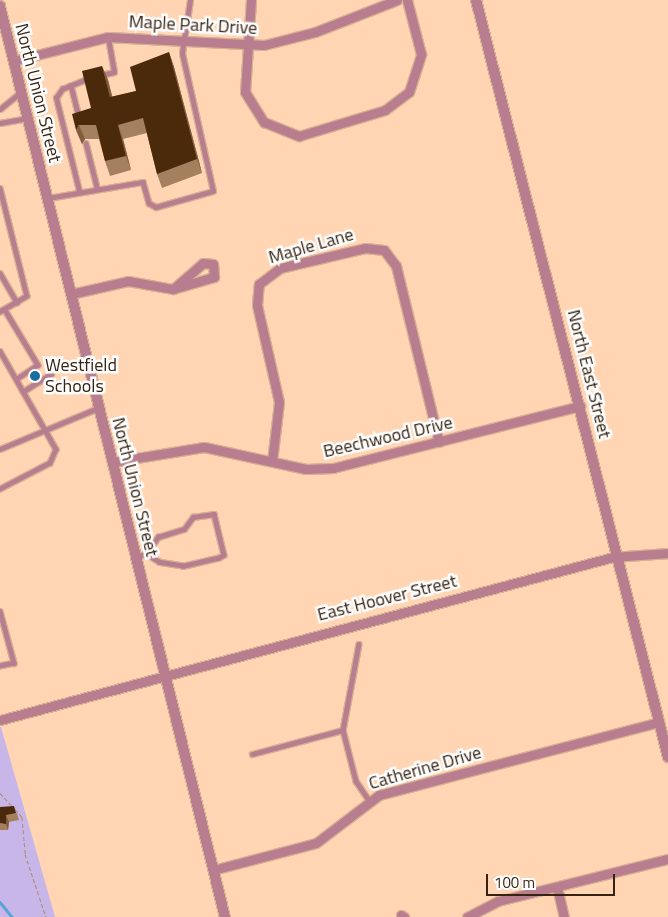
<!DOCTYPE html>
<style>
body{margin:0}
#map{position:relative;width:668px;height:917px;overflow:hidden;background:#ffd5b4;font-family:"Titillium Web",sans-serif}
div>[style]{position:absolute}
.green>*{inset:0;background:#c8b6e8}
.stream>*{height:2.5px;margin:-1.25px;padding:0 1.25px;transform-origin:1.25px;border-radius:1.25px;background:#57a4da}
.path>*{height:1px;margin-top:-0.5px;transform-origin:0;background:repeating-linear-gradient(90deg,#aa8a6f 0 4px,transparent 0 6.5px)}
.roads{filter:drop-shadow(1px 0 #d7b194) drop-shadow(-1px 0 #d7b194) drop-shadow(0 1px #d7b194) drop-shadow(0 -1px #d7b194)}
.service>*{height:4.5px;margin:-2.25px;padding:0 2.25px;transform-origin:2.25px;border-radius:2.25px;background:#b87d8e}
.minor>*{height:9px;margin:-4.5px;padding:0 4.5px;transform-origin:4.5px;border-radius:4.5px;background:#b87d8e}
.tertiary>*{height:10px;margin:-5px;padding:0 5px;transform-origin:5px;border-radius:5px;background:#b87d8e}
.wall>*{inset:0;background:#a4805f}
.shaded-wall>*{inset:0;background:#805d3d}
.building>*{inset:0;background:#4a2a0a}
.dots>*{width:14px;height:14px;translate:-50% -50%;box-sizing:border-box;border:2px solid #fff;border-radius:50%}
span{translate:-50% -50%;white-space:nowrap;text-align:center;line-height:1.15;-webkit-text-stroke:5px #fff;paint-order:stroke}
.street-label{font-size:18px;color:#362312}
.poi-label{font-size:18px;color:#362312}
.left{translate:0 -50%;text-align:left}
.scale{position:absolute;left:486px;top:874px;width:129px;height:22px;box-sizing:border-box;border:2px solid #362312;border-top:0;padding-left:6px;font-size:15px;line-height:18px;white-space:nowrap;color:#362312;-webkit-text-stroke:4px #fff;paint-order:stroke}
</style>
<div id="map">
<div class="green">
<div style="clip-path:polygon(0 727px,1px 727px,55px 917px,0 917px)"></div>
</div>
<div class="stream">
<div style="left:0;top:902px;width:19px;rotate:51deg"></div>
</div>
<div class="path">
<div style="left:0;top:793px;width:18px;rotate:47deg"></div>
<div style="left:15px;top:809px;width:11px;rotate:49deg"></div>
<div style="left:22px;top:817px;width:37px;rotate:85deg"></div>
<div style="left:25px;top:854px;width:66px;rotate:71.6deg"></div>
</div>
<div class="roads">
<div class="service">
<div style="left:101px;top:75px;width:13px;rotate:-13deg"></div>
<div style="left:114px;top:72px;width:36px;rotate:-100deg"></div>
<div style="left:71px;top:85px;width:33px;rotate:76deg"></div>
<div style="left:0;top:109px;width:26px;rotate:-39deg"></div>
<div style="left:0;top:123px;width:28px;rotate:-10deg"></div>
<div style="left:86px;top:143px;width:45px;rotate:76deg"></div>
<div style="left:0;top:188px;width:111px;rotate:76deg"></div>
<div style="left:27px;top:296px;width:12px;rotate:149deg"></div>
<div style="left:79px;top:191px;width:96px;rotate:-103.9deg"></div>
<div style="left:56px;top:98px;width:11px;rotate:-56deg"></div>
<div style="left:62px;top:89px;width:29px;rotate:-22deg"></div>
<div style="left:48px;top:198px;width:96px;rotate:-9.6deg"></div>
<div style="left:143px;top:182px;width:22px;rotate:74deg"></div>
<div style="left:149px;top:203px;width:8px;rotate:30deg"></div>
<div style="left:156px;top:207px;width:59px;rotate:-15.7deg"></div>
<div style="left:213px;top:191px;width:141px;rotate:-102.7deg"></div>
<div style="left:182px;top:53px;width:54px;rotate:-81.4deg"></div>
<div style="left:0;top:273px;width:34px;rotate:60deg"></div>
<div style="left:17px;top:302px;width:20px;rotate:150deg"></div>
<div style="left:5px;top:310px;width:64px;rotate:59deg"></div>
<div style="left:38px;top:365px;width:25px;rotate:146deg"></div>
<div style="left:0;top:351px;width:113px;rotate:60.3deg"></div>
<div style="left:56px;top:449px;width:15px;rotate:113deg"></div>
<div style="left:50px;top:463px;width:56px;rotate:152.5deg"></div>
<div style="left:24px;top:391px;width:32px;rotate:-32deg"></div>
<div style="left:0;top:449px;width:106px;rotate:-22.7deg"></div>
<div style="left:137px;top:556px;width:9px;rotate:-13deg"></div>
<div style="left:146px;top:554px;width:21px;rotate:-55deg"></div>
<div style="left:158px;top:537px;width:27px;rotate:-17deg"></div>
<div style="left:184px;top:529px;width:15px;rotate:-53deg"></div>
<div style="left:193px;top:517px;width:21px;rotate:-8deg"></div>
<div style="left:214px;top:514px;width:42px;rotate:76.3deg"></div>
<div style="left:224px;top:555px;width:6px;rotate:149deg"></div>
<div style="left:219px;top:558px;width:37px;rotate:167deg"></div>
<div style="left:183px;top:566px;width:24px;rotate:-171deg"></div>
<div style="left:159px;top:562px;width:15px;rotate:-148deg"></div>
<div style="left:0;top:611px;width:54px;rotate:74.9deg"></div>
<div style="left:14px;top:663px;width:14px;rotate:168deg"></div>
<div style="left:359px;top:644px;width:87px;rotate:100.5deg"></div>
<div style="left:343px;top:730px;width:53px;rotate:75.7deg"></div>
<div style="left:356px;top:781px;width:23px;rotate:56deg"></div>
<div style="left:252px;top:754px;width:94px;rotate:-14.8deg"></div>
</div>
<div class="minor">
<div style="left:251px;top:0;width:92px;rotate:93.7deg"></div>
<div style="left:245px;top:92px;width:36px;rotate:58deg"></div>
<div style="left:264px;top:122px;width:38px;rotate:22deg"></div>
<div style="left:299px;top:136px;width:90px;rotate:-16.8deg"></div>
<div style="left:385px;top:110px;width:30px;rotate:-37deg"></div>
<div style="left:409px;top:92px;width:40px;rotate:-72deg"></div>
<div style="left:421px;top:54px;width:56px;rotate:-104.5deg"></div>
<div style="left:13px;top:61px;width:98px;rotate:-14.2deg"></div>
<div style="left:108px;top:37px;width:156px;rotate:2.9deg"></div>
<div style="left:264px;top:45px;width:53px;rotate:-14.3deg"></div>
<div style="left:315px;top:32px;width:88px;rotate:-21.3deg"></div>
<div style="left:71px;top:294px;width:58px;rotate:-12.8deg"></div>
<div style="left:128px;top:281px;width:46px;rotate:10.1deg"></div>
<div style="left:173px;top:289px;width:43px;rotate:-16.3deg"></div>
<div style="left:214px;top:277px;width:13px;rotate:-94deg"></div>
<div style="left:213px;top:264px;width:10px;rotate:-174deg"></div>
<div style="left:203px;top:263px;width:40px;rotate:139deg"></div>
<div style="left:272px;top:461px;width:59px;rotate:-83.2deg"></div>
<div style="left:279px;top:402px;width:99px;rotate:-102.8deg"></div>
<div style="left:257px;top:305px;width:21px;rotate:-85deg"></div>
<div style="left:259px;top:284px;width:26px;rotate:-37deg"></div>
<div style="left:280px;top:268px;width:87px;rotate:-13.2deg"></div>
<div style="left:365px;top:248px;width:19px;rotate:6deg"></div>
<div style="left:384px;top:250px;width:20px;rotate:53deg"></div>
<div style="left:396px;top:266px;width:181px;rotate:76.3deg"></div>
<div style="left:112px;top:462px;width:93px;rotate:-9.3deg"></div>
<div style="left:204px;top:447px;width:104px;rotate:12.2deg"></div>
<div style="left:306px;top:469px;width:27px;rotate:-2deg"></div>
<div style="left:333px;top:468px;width:255px;rotate:-14.1deg"></div>
<div style="left:0;top:720px;width:634px;rotate:-14.89deg"></div>
<div style="left:613px;top:557px;width:55px;rotate:-4.2deg"></div>
<div style="left:213px;top:870px;width:106px;rotate:-14.7deg"></div>
<div style="left:316px;top:843px;width:79px;rotate:-37.3deg"></div>
<div style="left:379px;top:795px;width:289px;rotate:-14.6deg"></div>
<div style="left:557px;top:887px;width:31px;rotate:77deg"></div>
<div style="left:401px;top:915px;width:4px;rotate:34deg"></div>
<div style="left:467px;top:917px;width:35px;rotate:-27deg"></div>
<div style="left:498px;top:901px;width:175px;rotate:-13.9deg"></div>
</div>
<div class="tertiary">
<div style="left:476px;top:0;width:781px;rotate:75.77deg"></div>
<div style="left:0;top:6px;width:938px;rotate:76.13deg"></div>
</div>
</div>
<div class="wall">
<div style="clip-path:polygon(169px 52px,174px 67px,202px 173px,162px 188px,157px 174px,147px 133px,123px 139px,131px 170px,110px 176px,105px 161px,99px 139px,85px 139px,82px 144px,76px 130px,91px 108px,102px 66px,108px 80px,112px 97px,136px 91px)"></div>
<div style="clip-path:polygon(0 807px,17px 813px,19px 820px,9px 822px,8px 830px,0 830px)"></div>
</div>
<div class="shaded-wall">
<div style="clip-path:polygon(169px 52px,174px 67px,202px 173px,197px 159px)"></div>
<div style="clip-path:polygon(102px 66px,108px 80px,116px 111px,110px 97px)"></div>
<div style="clip-path:polygon(79px 125px,85px 139px,82px 144px,76px 130px)"></div>
<div style="clip-path:polygon(118px 125px,123px 139px,131px 170px,126px 156px)"></div>
<div style="clip-path:polygon(6px 815px,9px 822px,8px 830px,6px 824px)"></div>
</div>
<div class="building">
<div style="clip-path:polygon(169px 52px,197px 159px,157px 174px,143px 118px,118px 125px,126px 156px,105px 161px,96px 125px,79px 125px,76px 130px,72px 114px,91px 108px,82px 71px,102px 66px,110px 97px,136px 91px,130px 67px)"></div>
<div style="clip-path:polygon(14px 806px,16px 813px,6px 815px,6px 824px,0 823px,0 807px)"></div>
</div>
<div class="dots">
<div style="left:35px;top:376px;background:#1c6d9f"></div>
</div>
<div class="street-label">
<span style="left:193px;top:25px;rotate:3deg">Maple Park Drive</span>
<span style="left:38px;top:93px;rotate:76deg">North Union Street</span>
<span style="left:311px;top:246px;rotate:-16deg">Maple Lane</span>
<span style="left:589px;top:374px;rotate:76deg">North East Street</span>
<span style="left:388px;top:437px;rotate:-13deg">Beechwood Drive</span>
<span style="left:135px;top:487px;rotate:76deg">North Union Street</span>
<span style="left:387px;top:598px;rotate:-14deg">East Hoover Street</span>
<span style="left:425px;top:768px;rotate:-16deg">Catherine Drive</span>
</div>
<div class="poi-label">
<span class="left" style="left:45px;top:376px">Westfield<br>Schools</span>
</div>
<div class="scale">100 m</div>
</div>
